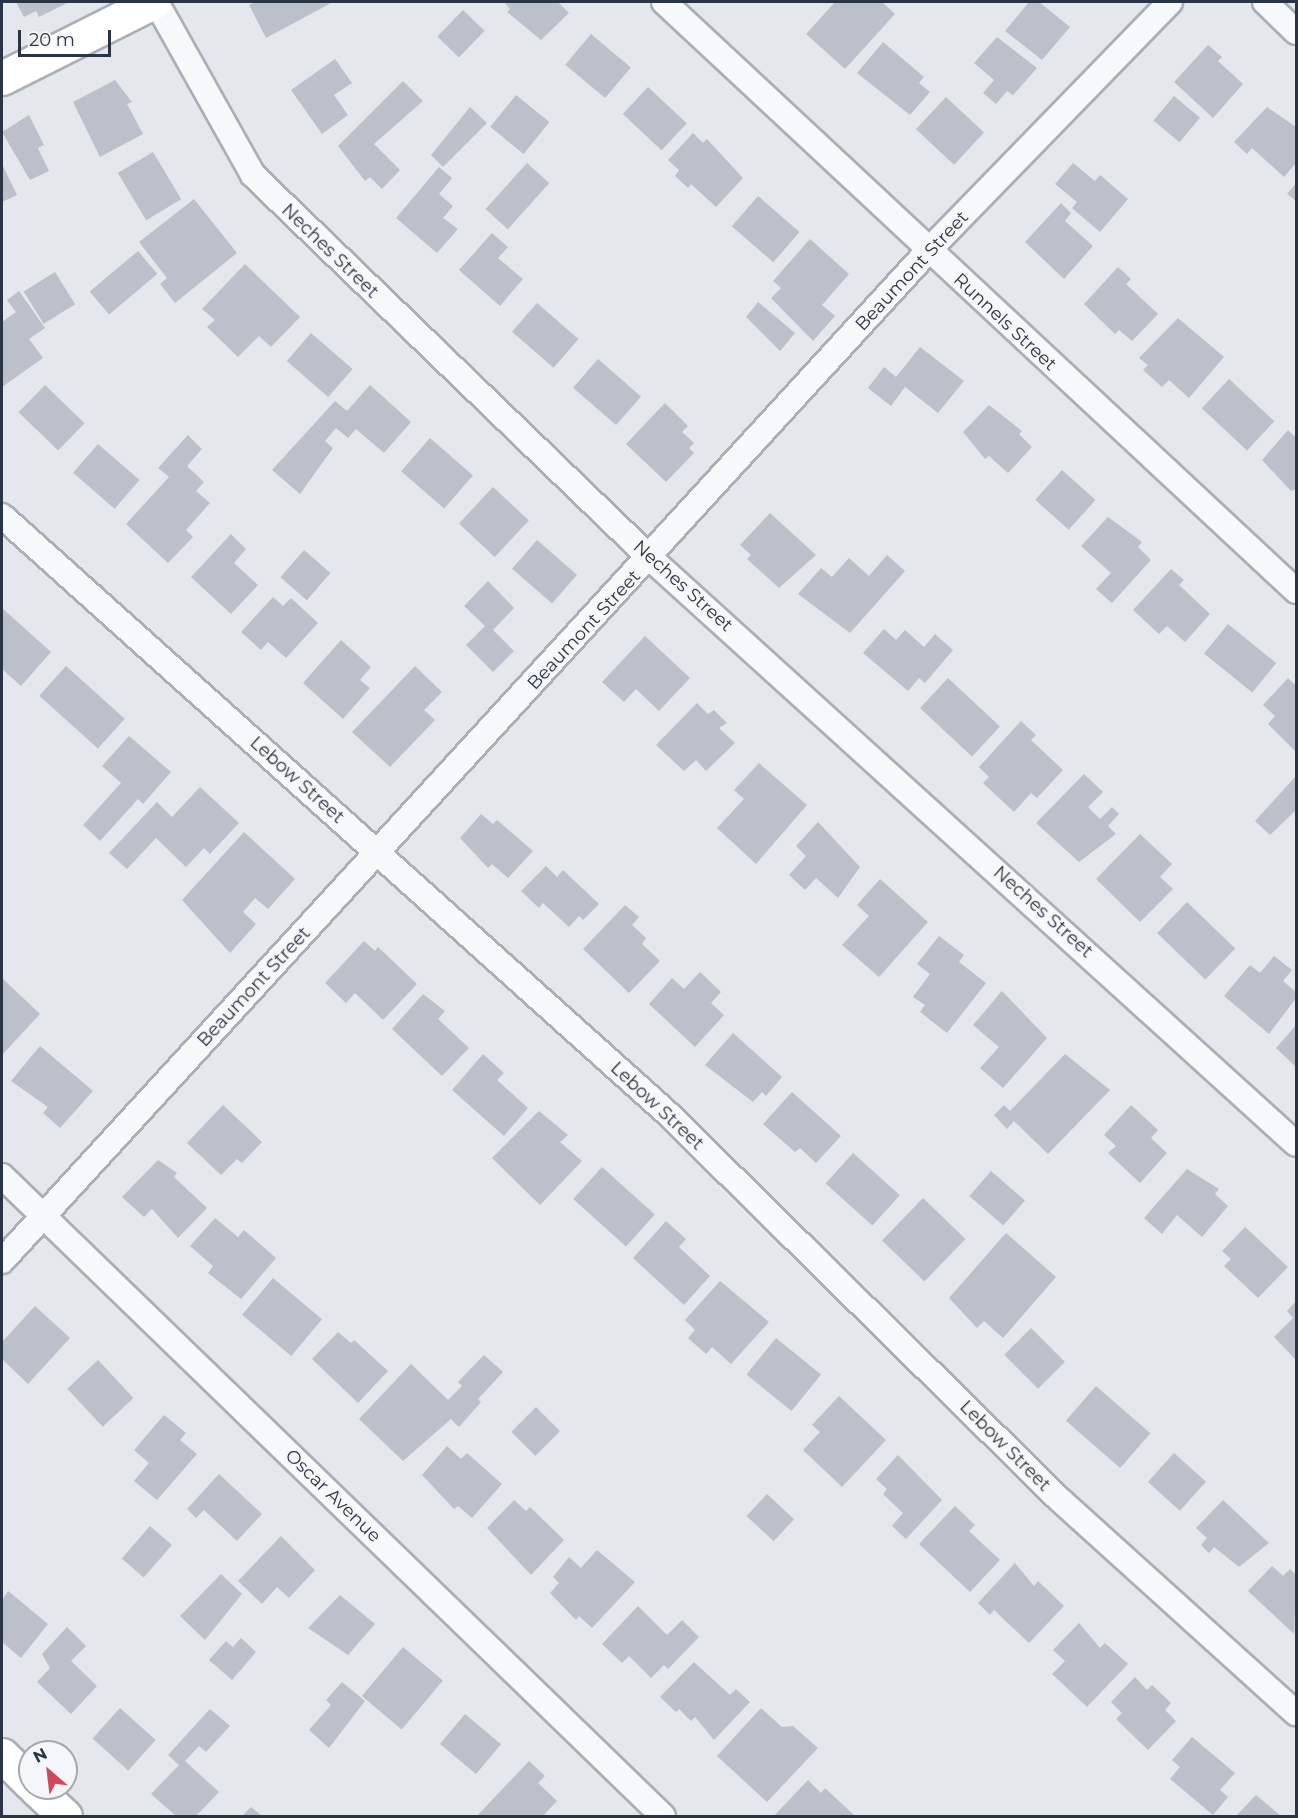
<!DOCTYPE html>
<style>
body{margin:0}
#map{position:relative;width:1298px;height:1818px;overflow:hidden;background:#e4e7ec;font-family:Montserrat,sans-serif}
div>[style]{position:absolute}
.building>*{inset:0;background:#bbc0ca;transform-origin:0 0}
.roads{filter:drop-shadow(2px 0 #a9aeb7) drop-shadow(-2px 0 #a9aeb7) drop-shadow(0 2px #a9aeb7) drop-shadow(0 -2px #a9aeb7)}
.street>*{height:24px;margin:-12px;padding:0 12px;transform-origin:12px;border-radius:12px;background:#f7f8fa}
.secondary>*{height:33px;margin:-16.5px;padding:0 16.5px;transform-origin:16.5px;border-radius:16.5px;background:#fff}
span{translate:-50% -50%;white-space:nowrap;text-align:center;line-height:1.15;-webkit-text-stroke:4.5px #f4f6f9;paint-order:stroke}
.street-label{font-size:18px;color:#2b3445}
.frame{position:absolute;inset:0;border:3px solid #2b3445;pointer-events:none}
.north{position:absolute;left:18px;top:1740px;width:60px;height:60px;box-sizing:border-box;background:#f4f6f9;border:2px solid #a4a8b1;border-radius:50%;rotate:332deg;font-size:16px;font-weight:700;line-height:24px;text-align:center;color:#2b3445}
.north::after{content:'';display:block;margin:auto;width:21px;height:27px;background:#d1495b;clip-path:polygon(50% 0,100% 100%,50% 72%,0 100%)}
.scale{position:absolute;left:18px;top:30px;width:93px;height:27px;box-sizing:border-box;border:3px solid #2b3445;border-top:0;padding-left:8px;font-size:18px;line-height:21px;white-space:nowrap;color:#2b3445;-webkit-text-stroke:4px #f4f6f9;paint-order:stroke}
</style>
<div id="map">
<div class="building">
<div style="clip-path:polygon(16px 2px,69px 2px,39px 17px,36px 11px,24px 17px)"></div>
<div style="clip-path:polygon(256px 2px,333px 2px,266px 38px,249px 5px)"></div>
<div style="clip-path:polygon(558px 2px,569px 13px,541px 40px,507px 12px,510px 9px,505px 3px)"></div>
<div style="clip-path:polygon(835px 2px,882px 2px,895px 14px,845px 69px,806px 34px)"></div>
<div style="clip-path:polygon(1029px 2px,1039px 2px,1070px 27px,1042px 60px,1005px 31px)"></div>
<div style="left:463px;top:10px;width:30px;height:37px;rotate:44deg"></div>
<div style="left:591px;top:34px;width:52px;height:40px;rotate:40deg"></div>
<div style="clip-path:polygon(997px 37px,1037px 68px,1013px 95px,1007px 91px,996px 104px,983px 93px,994px 80px,974px 63px)"></div>
<div style="clip-path:polygon(883px 42px,924px 77px,919px 83px,930px 92px,910px 115px,857px 73px)"></div>
<div style="clip-path:polygon(1208px 45px,1222px 57px,1218px 61px,1243px 84px,1213px 118px,1174px 82px)"></div>
<div style="clip-path:polygon(335px 59px,352px 83px,334px 95px,348px 115px,322px 134px,291px 90px)"></div>
<div style="clip-path:polygon(115px 80px,132px 102px,127px 104px,143px 134px,100px 157px,73px 102px)"></div>
<div style="clip-path:polygon(403px 81px,423px 101px,374px 144px,400px 170px,382px 189px,370px 177px,365px 181px,338px 146px)"></div>
<div style="left:648px;top:87px;width:53px;height:37px;rotate:43deg"></div>
<div style="left:516px;top:95px;width:43px;height:41px;rotate:39deg"></div>
<div style="left:1174px;top:96px;width:34px;height:32px;rotate:40deg"></div>
<div style="left:946px;top:97px;width:52px;height:44px;rotate:43deg"></div>
<div style="clip-path:polygon(470px 107px,487px 123px,443px 167px,431px 155px)"></div>
<div style="clip-path:polygon(1267px 107px,1296px 127px,1296px 163px,1284px 177px,1252px 148px,1247px 154px,1234px 142px)"></div>
<div style="clip-path:polygon(29px 115px,44px 145px,38px 148px,49px 171px,30px 180px,2px 132px)"></div>
<div style="clip-path:polygon(693px 133px,703px 143px,707px 139px,743px 178px,716px 207px,691px 184px,688px 188px,675px 176px,679px 170px,668px 160px)"></div>
<div style="left:153px;top:152px;width:55px;height:41px;rotate:59deg"></div>
<div style="left:527px;top:163px;width:30px;height:62px;rotate:42deg"></div>
<div style="clip-path:polygon(1073px 163px,1095px 181px,1100px 175px,1128px 199px,1100px 232px,1072px 208px,1077px 202px,1055px 184px)"></div>
<div style="clip-path:polygon(2px 164px,17px 195px,2px 202px)"></div>
<div style="clip-path:polygon(439px 167px,452px 178px,439px 194px,453px 206px,443px 218px,458px 229px,437px 253px,396px 218px)"></div>
<div style="clip-path:polygon(1296px 183px,1296px 201px,1287px 194px)"></div>
<div style="left:758px;top:196px;width:55px;height:40px;rotate:41deg"></div>
<div style="clip-path:polygon(194px 199px,237px 253px,175px 303px,160px 284px,167px 278px,139px 242px)"></div>
<div style="clip-path:polygon(1061px 203px,1071px 213px,1065px 221px,1093px 246px,1064px 279px,1025px 242px)"></div>
<div style="clip-path:polygon(492px 233px,508px 247px,498px 258px,523px 279px,500px 306px,459px 270px)"></div>
<div style="clip-path:polygon(810px 239px,849px 274px,822px 305px,835px 316px,813px 341px,771px 298px,781px 288px,773px 281px)"></div>
<div style="left:138px;top:251px;width:30px;height:63px;rotate:50deg"></div>
<div style="clip-path:polygon(245px 264px,300px 317px,271px 347px,259px 336px,238px 357px,207px 327px,215px 320px,202px 309px)"></div>
<div style="clip-path:polygon(1118px 267px,1131px 279px,1126px 284px,1158px 314px,1132px 341px,1119px 330px,1115px 334px,1084px 304px)"></div>
<div style="left:55px;top:272px;width:38px;height:37px;rotate:58deg"></div>
<div style="clip-path:polygon(19px 291px,45px 328px,29px 339px,43px 358px,2px 387px,2px 322px,16px 312px,7px 300px)"></div>
<div style="clip-path:polygon(758px 302px,795px 333px,780px 351px,746px 317px)"></div>
<div style="left:537px;top:303px;width:55px;height:38px;rotate:41deg"></div>
<div style="clip-path:polygon(1178px 318px,1224px 357px,1189px 398px,1169px 380px,1162px 387px,1143px 370px,1148px 365px,1139px 358px)"></div>
<div style="left:311px;top:333px;width:55px;height:37px;rotate:41deg"></div>
<div style="clip-path:polygon(920px 347px,964px 381px,938px 413px,905px 387px,891px 406px,868px 388px,884px 367px,896px 377px)"></div>
<div style="left:598px;top:359px;width:57px;height:38px;rotate:41deg"></div>
<div style="left:1229px;top:379px;width:62px;height:40px;rotate:43deg"></div>
<div style="left:45px;top:385px;width:55px;height:38px;rotate:44deg"></div>
<div style="clip-path:polygon(370px 385px,411px 422px,384px 453px,356px 429px,348px 438px,336px 428px,325px 441px,333px 448px,300px 494px,272px 470px,335px 401px,347px 411px)"></div>
<div style="clip-path:polygon(665px 403px,688px 426px,682px 432px,694px 443px,689px 448px,694px 453px,666px 482px,626px 444px)"></div>
<div style="clip-path:polygon(989px 405px,1022px 431px,1019px 434px,1032px 447px,1008px 473px,989px 456px,985px 459px,963px 432px)"></div>
<div style="clip-path:polygon(1288px 430px,1296px 438px,1296px 489px,1291px 491px,1262px 460px)"></div>
<div style="clip-path:polygon(188px 435px,202px 449px,187px 466px,204px 482px,196px 491px,210px 503px,186px 530px,193px 537px,168px 563px,126px 524px,169px 477px,158px 468px)"></div>
<div style="left:430px;top:438px;width:57px;height:44px;rotate:41deg"></div>
<div style="left:98px;top:444px;width:55px;height:38px;rotate:41deg"></div>
<div style="left:1062px;top:470px;width:45px;height:40px;rotate:42deg"></div>
<div style="left:493px;top:487px;width:49px;height:50px;rotate:43deg"></div>
<div style="clip-path:polygon(770px 513px,816px 555px,779px 588px,747px 559px,751px 555px,740px 545px)"></div>
<div style="clip-path:polygon(1108px 517px,1142px 542px,1138px 547px,1151px 560px,1112px 603px,1096px 589px,1111px 573px,1081px 546px)"></div>
<div style="clip-path:polygon(231px 534px,246px 549px,234px 563px,258px 585px,231px 614px,191px 577px)"></div>
<div style="left:537px;top:540px;width:53px;height:38px;rotate:41deg"></div>
<div style="left:304px;top:550px;width:35px;height:36px;rotate:41deg"></div>
<div style="clip-path:polygon(887px 555px,905px 571px,850px 633px,798px 594px,821px 568px,832px 577px,849px 558px,869px 576px)"></div>
<div style="clip-path:polygon(1171px 569px,1184px 580px,1179px 585px,1210px 614px,1185px 642px,1167px 626px,1159px 634px,1133px 610px)"></div>
<div style="clip-path:polygon(488px 581px,514px 608px,493px 630px,514px 651px,493px 672px,466px 645px,485px 626px,464px 606px)"></div>
<div style="clip-path:polygon(273px 597px,283px 606px,291px 598px,318px 623px,286px 658px,268px 642px,261px 650px,241px 632px)"></div>
<div style="clip-path:polygon(2px 608px,51px 652px,21px 686px,2px 669px)"></div>
<div style="left:1228px;top:624px;width:62px;height:38px;rotate:39deg"></div>
<div style="clip-path:polygon(884px 629px,896px 640px,905px 630px,924px 647px,935px 634px,953px 650px,925px 683px,919px 678px,908px 691px,863px 653px)"></div>
<div style="clip-path:polygon(645px 636px,690px 678px,659px 711px,636px 689px,624px 702px,602px 682px)"></div>
<div style="clip-path:polygon(341px 640px,371px 667px,360px 680px,370px 688px,343px 719px,303px 683px)"></div>
<div style="left:66px;top:666px;width:79px;height:40px;rotate:42deg"></div>
<div style="clip-path:polygon(415px 666px,442px 692px,424px 710px,435px 720px,390px 767px,352px 732px)"></div>
<div style="left:948px;top:678px;width:71px;height:41px;rotate:43deg"></div>
<div style="clip-path:polygon(1288px 678px,1296px 686px,1296px 752px,1268px 724px,1275px 716px,1263px 705px)"></div>
<div style="clip-path:polygon(697px 703px,708px 714px,714px 710px,727px 723px,719px 728px,735px 743px,706px 771px,696px 760px,684px 771px,656px 745px)"></div>
<div style="clip-path:polygon(1021px 721px,1036px 735px,1031px 740px,1063px 770px,1037px 798px,1031px 793px,1014px 812px,983px 783px,989px 777px,979px 767px)"></div>
<div style="clip-path:polygon(129px 736px,171px 772px,143px 804px,138px 799px,100px 841px,83px 825px,121px 783px,102px 766px)"></div>
<div style="clip-path:polygon(759px 763px,807px 805px,756px 864px,717px 828px,744px 799px,734px 790px)"></div>
<div style="clip-path:polygon(1084px 774px,1103px 792px,1088px 807px,1100px 819px,1112px 807px,1119px 814px,1108px 826px,1116px 834px,1079px 862px,1036px 823px)"></div>
<div style="clip-path:polygon(1296px 776px,1296px 810px,1270px 835px,1255px 821px)"></div>
<div style="clip-path:polygon(200px 787px,239px 823px,210px 854px,204px 848px,186px 867px,156px 838px,127px 869px,109px 853px,157px 802px,172px 817px)"></div>
<div style="clip-path:polygon(481px 814px,493px 824px,497px 820px,533px 851px,508px 878px,492px 864px,488px 868px,460px 838px)"></div>
<div style="clip-path:polygon(818px 822px,860px 867px,838px 898px,816px 878px,805px 890px,789px 875px,806px 856px,796px 846px)"></div>
<div style="clip-path:polygon(244px 832px,295px 879px,268px 909px,255px 898px,243px 912px,256px 924px,230px 953px,182px 900px)"></div>
<div style="clip-path:polygon(1140px 834px,1172px 864px,1160px 877px,1173px 889px,1140px 922px,1096px 879px)"></div>
<div style="clip-path:polygon(546px 866px,557px 877px,563px 870px,599px 904px,583px 920px,579px 916px,569px 927px,543px 903px,539px 908px,521px 891px)"></div>
<div style="clip-path:polygon(880px 879px,928px 922px,879px 977px,842px 945px,869px 916px,857px 905px)"></div>
<div style="left:1187px;top:902px;width:67px;height:43px;rotate:44deg"></div>
<div style="clip-path:polygon(625px 905px,639px 917px,632px 925px,646px 938px,642px 944px,660px 961px,629px 993px,583px 949px)"></div>
<div style="clip-path:polygon(939px 936px,964px 955px,959px 962px,986px 983px,947px 1033px,920px 1012px,925px 1005px,913px 997px,930px 974px,917px 964px)"></div>
<div style="clip-path:polygon(364px 941px,375px 951px,378px 947px,417px 984px,383px 1020px,355px 993px,346px 1003px,325px 983px)"></div>
<div style="clip-path:polygon(1274px 956px,1292px 970px,1283px 981px,1296px 992px,1296px 998px,1269px 1034px,1224px 996px,1250px 965px,1260px 973px)"></div>
<div style="clip-path:polygon(700px 972px,721px 992px,711px 1003px,724px 1015px,695px 1047px,649px 1004px,672px 978px,684px 989px)"></div>
<div style="clip-path:polygon(2px 978px,40px 1014px,2px 1055px)"></div>
<div style="clip-path:polygon(1002px 991px,1047px 1038px,1003px 1088px,980px 1068px,999px 1047px,973px 1025px)"></div>
<div style="clip-path:polygon(423px 994px,445px 1011px,438px 1019px,469px 1048px,442px 1076px,392px 1029px)"></div>
<div style="clip-path:polygon(1296px 1025px,1296px 1067px,1276px 1048px)"></div>
<div style="clip-path:polygon(733px 1033px,782px 1077px,766px 1096px,762px 1092px,753px 1102px,705px 1065px)"></div>
<div style="clip-path:polygon(40px 1046px,93px 1091px,60px 1128px,43px 1113px,48px 1107px,11px 1081px)"></div>
<div style="clip-path:polygon(483px 1054px,504px 1073px,497px 1080px,528px 1108px,504px 1136px,452px 1090px)"></div>
<div style="clip-path:polygon(1065px 1054px,1110px 1090px,1048px 1154px,1014px 1121px,1007px 1129px,994px 1115px,1004px 1105px,1010px 1111px)"></div>
<div style="clip-path:polygon(792px 1092px,841px 1136px,816px 1163px,800px 1148px,795px 1152px,763px 1124px)"></div>
<div style="clip-path:polygon(223px 1105px,262px 1142px,242px 1163px,237px 1159px,221px 1175px,187px 1143px)"></div>
<div style="clip-path:polygon(1131px 1105px,1158px 1130px,1151px 1138px,1167px 1153px,1140px 1183px,1108px 1153px,1116px 1146px,1104px 1135px)"></div>
<div style="clip-path:polygon(539px 1111px,568px 1135px,560px 1142px,582px 1161px,540px 1205px,492px 1158px)"></div>
<div style="left:853px;top:1153px;width:63px;height:41px;rotate:42deg"></div>
<div style="clip-path:polygon(158px 1160px,177px 1173px,174px 1177px,207px 1208px,178px 1238px,152px 1209px,144px 1217px,122px 1197px)"></div>
<div style="left:602px;top:1167px;width:71px;height:43px;rotate:42deg"></div>
<div style="clip-path:polygon(1187px 1169px,1219px 1189px,1215px 1194px,1228px 1206px,1202px 1237px,1177px 1215px,1162px 1234px,1144px 1218px)"></div>
<div style="left:991px;top:1171px;width:45px;height:33px;rotate:41deg"></div>
<div style="left:923px;top:1198px;width:59px;height:59px;rotate:44deg"></div>
<div style="clip-path:polygon(215px 1218px,238px 1237px,244px 1230px,276px 1258px,241px 1299px,208px 1273px,213px 1266px,190px 1246px)"></div>
<div style="clip-path:polygon(666px 1221px,686px 1239px,679px 1247px,710px 1276px,684px 1305px,633px 1258px)"></div>
<div style="clip-path:polygon(1245px 1227px,1288px 1267px,1258px 1298px,1224px 1266px,1231px 1259px,1222px 1251px)"></div>
<div style="clip-path:polygon(1006px 1233px,1056px 1277px,1003px 1338px,984px 1321px,977px 1328px,949px 1298px)"></div>
<div style="left:273px;top:1278px;width:64px;height:48px;rotate:40deg"></div>
<div style="clip-path:polygon(720px 1281px,769px 1322px,731px 1364px,712px 1347px,706px 1354px,688px 1338px,695px 1330px,685px 1320px)"></div>
<div style="clip-path:polygon(1296px 1301px,1296px 1360px,1274px 1337px,1293px 1318px,1287px 1311px)"></div>
<div style="clip-path:polygon(35px 1306px,70px 1338px,28px 1384px,2px 1359px,2px 1342px)"></div>
<div style="left:1031px;top:1328px;width:48px;height:38px;rotate:45deg"></div>
<div style="clip-path:polygon(338px 1332px,351px 1343px,354px 1340px,388px 1371px,358px 1403px,312px 1359px)"></div>
<div style="left:776px;top:1338px;width:58px;height:47px;rotate:39deg"></div>
<div style="clip-path:polygon(484px 1355px,503px 1372px,478px 1399px,481px 1402px,459px 1427px,451px 1419px,403px 1461px,359px 1419px,411px 1364px,448px 1400px,462px 1386px,458px 1382px)"></div>
<div style="left:98px;top:1360px;width:52px;height:42px;rotate:47deg"></div>
<div style="left:1096px;top:1386px;width:72px;height:46px;rotate:41deg"></div>
<div style="clip-path:polygon(839px 1396px,886px 1440px,842px 1487px,803px 1450px,820px 1432px,812px 1425px)"></div>
<div style="left:536px;top:1407px;width:34px;height:35px;rotate:45deg"></div>
<div style="clip-path:polygon(164px 1415px,186px 1433px,180px 1440px,197px 1454px,157px 1500px,134px 1481px,149px 1463px,134px 1450px)"></div>
<div style="clip-path:polygon(447px 1446px,461px 1459px,467px 1453px,502px 1484px,472px 1518px,458px 1506px,454px 1509px,422px 1475px)"></div>
<div style="left:1174px;top:1453px;width:43px;height:39px;rotate:42deg"></div>
<div style="clip-path:polygon(898px 1455px,942px 1500px,906px 1539px,892px 1526px,903px 1513px,883px 1494px,887px 1489px,876px 1479px)"></div>
<div style="clip-path:polygon(219px 1474px,262px 1514px,237px 1541px,204px 1510px,196px 1518px,187px 1509px)"></div>
<div style="left:767px;top:1494px;width:37px;height:30px;rotate:43deg"></div>
<div style="clip-path:polygon(514px 1500px,526px 1511px,530px 1507px,564px 1540px,531px 1575px,487px 1528px)"></div>
<div style="clip-path:polygon(1223px 1500px,1269px 1543px,1239px 1567px,1214px 1547px,1209px 1553px,1201px 1545px,1207px 1538px,1196px 1528px)"></div>
<div style="clip-path:polygon(955px 1506px,975px 1525px,969px 1531px,1000px 1560px,970px 1592px,919px 1544px)"></div>
<div style="left:150px;top:1526px;width:29px;height:43px;rotate:41deg"></div>
<div style="clip-path:polygon(281px 1536px,315px 1570px,289px 1598px,277px 1587px,262px 1604px,238px 1581px)"></div>
<div style="clip-path:polygon(597px 1550px,635px 1582px,592px 1628px,579px 1616px,576px 1620px,550px 1593px,559px 1583px,553px 1577px,569px 1557px,581px 1568px)"></div>
<div style="clip-path:polygon(1015px 1563px,1034px 1586px,1038px 1581px,1064px 1606px,1029px 1643px,994px 1610px,990px 1615px,978px 1603px)"></div>
<div style="clip-path:polygon(1272px 1566px,1283px 1576px,1290px 1569px,1296px 1575px,1294px 1634px,1248px 1591px)"></div>
<div style="clip-path:polygon(221px 1574px,242px 1594px,205px 1640px,180px 1616px)"></div>
<div style="clip-path:polygon(8px 1591px,48px 1624px,21px 1658px,2px 1642px,2px 1600px)"></div>
<div style="clip-path:polygon(340px 1595px,375px 1624px,348px 1655px,308px 1628px)"></div>
<div style="clip-path:polygon(638px 1606px,667px 1635px,682px 1620px,699px 1637px,668px 1669px,664px 1665px,651px 1678px,629px 1656px,622px 1663px,602px 1644px)"></div>
<div style="clip-path:polygon(1079px 1623px,1100px 1648px,1105px 1643px,1128px 1664px,1087px 1707px,1052px 1674px,1065px 1661px,1053px 1650px)"></div>
<div style="clip-path:polygon(67px 1627px,86px 1646px,71px 1661px,97px 1686px,71px 1714px,37px 1682px,50px 1668px,42px 1654px)"></div>
<div style="clip-path:polygon(241px 1638px,256px 1652px,232px 1680px,209px 1660px,226px 1641px,233px 1647px)"></div>
<div style="left:403px;top:1647px;width:52px;height:64px;rotate:40deg"></div>
<div style="clip-path:polygon(694px 1662px,730px 1695px,736px 1689px,750px 1702px,714px 1740px,695px 1717px,691px 1721px,679px 1709px,676px 1712px,660px 1697px)"></div>
<div style="clip-path:polygon(1135px 1677px,1147px 1690px,1152px 1685px,1171px 1703px,1165px 1710px,1176px 1721px,1148px 1750px,1116px 1719px,1122px 1713px,1111px 1702px)"></div>
<div style="clip-path:polygon(342px 1682px,365px 1701px,329px 1748px,309px 1730px,331px 1705px,326px 1700px)"></div>
<div style="left:120px;top:1708px;width:48px;height:41px;rotate:42deg"></div>
<div style="clip-path:polygon(761px 1708px,782px 1727px,793px 1726px,818px 1748px,767px 1802px,717px 1756px)"></div>
<div style="clip-path:polygon(210px 1709px,230px 1726px,206px 1752px,199px 1746px,185px 1761px,219px 1792px,196px 1816px,176px 1816px,151px 1794px,179px 1765px,168px 1755px)"></div>
<div style="left:465px;top:1714px;width:47px;height:39px;rotate:40deg"></div>
<div style="clip-path:polygon(1192px 1737px,1235px 1773px,1220px 1790px,1228px 1797px,1213px 1815px,1170px 1779px,1180px 1767px,1172px 1760px)"></div>
<div style="clip-path:polygon(529px 1761px,545px 1776px,538px 1783px,557px 1801px,543px 1816px,477px 1816px)"></div>
<div style="clip-path:polygon(808px 1780px,821px 1793px,825px 1788px,855px 1816px,774px 1816px)"></div>
<div style="clip-path:polygon(1256px 1795px,1281px 1816px,1236px 1816px)"></div>
<div style="clip-path:polygon(251px 1807px,262px 1816px,242px 1816px)"></div>
</div>
<div class="roads">
<div class="street">
<div style="left:156px;top:2px;width:198px;rotate:60.7deg"></div>
<div style="left:253px;top:175px;width:552px;rotate:43.97deg"></div>
<div style="left:650px;top:558px;width:872px;rotate:42.21deg"></div>
<div style="left:664px;top:2px;width:864px;rotate:42.98deg"></div>
<div style="left:1265px;top:2px;width:43px;rotate:44.1deg"></div>
<div style="left:2px;top:516px;width:891px;rotate:41.91deg"></div>
<div style="left:665px;top:1111px;width:554px;rotate:44.56deg"></div>
<div style="left:1060px;top:1500px;width:318px;rotate:42.1deg"></div>
<div style="left:2px;top:1176px;width:920px;rotate:44.08deg"></div>
<div style="left:2px;top:1261px;width:1370px;rotate:-47.48deg"></div>
<div style="left:928px;top:251px;width:347px;rotate:-45.8deg"></div>
</div>
<div class="secondary">
<div style="left:2px;top:78px;width:169px;rotate:-26.7deg"></div>
<div style="left:2px;top:1755px;width:40px;rotate:45deg"></div>
<div style="left:35px;top:1788px;width:41px;rotate:43deg"></div>
</div>
</div>
<div class="street-label">
<span style="left:330px;top:251px;rotate:44deg">Neches Street</span>
<span style="left:912px;top:271px;rotate:-47deg">Beaumont Street</span>
<span style="left:1005px;top:322px;rotate:43deg">Runnels Street</span>
<span style="left:683px;top:586px;rotate:42deg">Neches Street</span>
<span style="left:584px;top:630px;rotate:-47deg">Beaumont Street</span>
<span style="left:297px;top:780px;rotate:42deg">Lebow Street</span>
<span style="left:1043px;top:912px;rotate:42deg">Neches Street</span>
<span style="left:254px;top:987px;rotate:-47deg">Beaumont Street</span>
<span style="left:657px;top:1106px;rotate:43deg">Lebow Street</span>
<span style="left:1005px;top:1446px;rotate:45deg">Lebow Street</span>
<span style="left:333px;top:1496px;rotate:44deg">Oscar Avenue</span>
</div>
<div class="frame"></div>
<div class="north">N</div>
<div class="scale">20 m</div>
</div>
